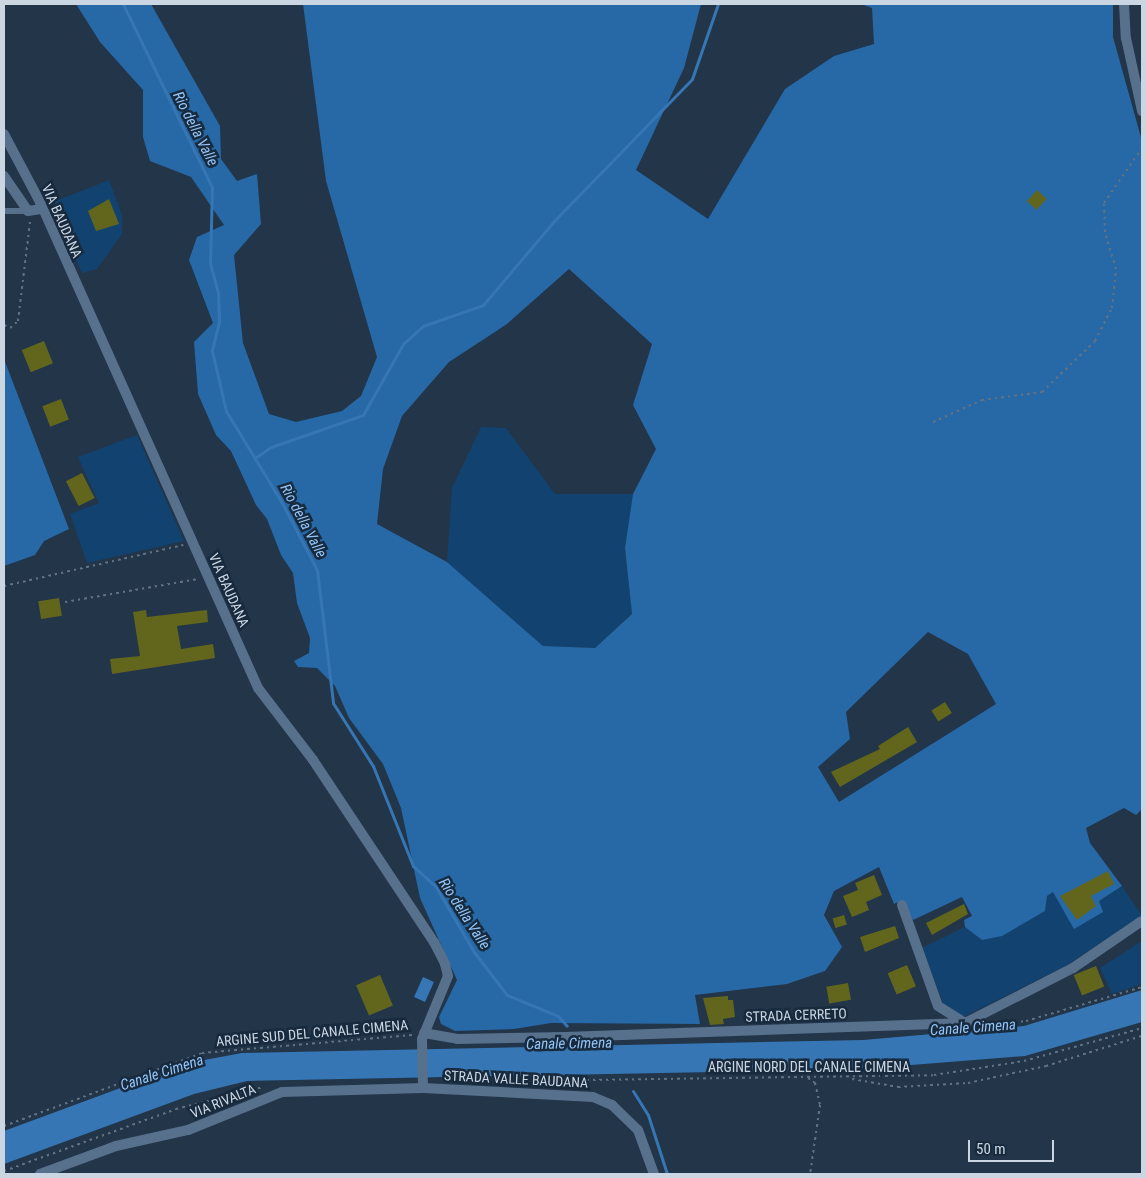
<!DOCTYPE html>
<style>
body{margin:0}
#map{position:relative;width:1146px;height:1178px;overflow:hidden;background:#223549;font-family:"Roboto Condensed",sans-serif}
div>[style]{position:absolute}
.green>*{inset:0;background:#124370}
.forest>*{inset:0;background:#2768a6}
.water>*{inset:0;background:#3676b5;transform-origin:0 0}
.stream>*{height:3px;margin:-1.5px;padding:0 1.5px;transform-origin:1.5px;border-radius:1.5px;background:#3676b5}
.building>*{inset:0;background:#62661d;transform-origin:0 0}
.path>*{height:2px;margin-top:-1px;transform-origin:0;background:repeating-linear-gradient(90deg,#627283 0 2.5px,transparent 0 6.5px)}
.lane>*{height:5.5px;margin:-2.75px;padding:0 2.75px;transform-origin:2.75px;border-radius:2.75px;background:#57708c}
.street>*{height:10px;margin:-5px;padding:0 5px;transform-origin:5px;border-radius:5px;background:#57708c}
span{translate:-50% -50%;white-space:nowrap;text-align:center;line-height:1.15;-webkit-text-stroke:5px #182b3e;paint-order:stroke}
.street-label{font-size:14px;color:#cbd6e3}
.water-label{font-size:15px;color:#94c4f7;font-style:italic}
.frame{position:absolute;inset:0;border:5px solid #cbd6e3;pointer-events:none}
.scale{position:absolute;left:968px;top:1140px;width:86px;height:22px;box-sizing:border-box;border:2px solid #cbd6e3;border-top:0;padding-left:6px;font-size:15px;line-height:18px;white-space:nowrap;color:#cbd6e3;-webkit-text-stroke:4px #182b3e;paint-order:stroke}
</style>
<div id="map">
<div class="green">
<div style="clip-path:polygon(109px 180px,122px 215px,122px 234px,97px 269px,82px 273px,51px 203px)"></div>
<div style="clip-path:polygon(481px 427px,506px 428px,555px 494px,633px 494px,625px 548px,632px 614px,595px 648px,543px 646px,447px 562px,452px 488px)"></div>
<div style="clip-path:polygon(137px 435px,184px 541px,87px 563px,70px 514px,99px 503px,78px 457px)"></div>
<div style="clip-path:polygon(1122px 886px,1142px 916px,1067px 965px,963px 1017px,945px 1008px,922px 948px,965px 927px,982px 940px,1002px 935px,1045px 911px,1047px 896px,1054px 892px,1099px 901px)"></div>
<div style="clip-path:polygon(1142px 941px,1142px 984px,1112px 994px,1100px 968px)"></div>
</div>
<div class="forest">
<div style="clip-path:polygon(evenodd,76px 4px,151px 4px,220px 126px,221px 159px,237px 181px,257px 174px,261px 224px,234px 255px,243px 343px,269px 414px,296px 422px,342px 411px,361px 396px,377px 357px,326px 181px,303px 4px,701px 4px,684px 68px,636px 170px,708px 219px,785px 89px,834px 56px,874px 44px,872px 8px,861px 4px,1113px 4px,1113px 37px,1142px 141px,1142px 809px,1136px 815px,1124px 808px,1086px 828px,1090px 843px,1122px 886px,1099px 901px,1103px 912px,1074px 929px,1053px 892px,1047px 896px,1045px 911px,1002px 936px,982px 940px,965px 927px,964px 920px,972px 916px,962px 897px,913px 920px,902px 900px,894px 904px,879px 867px,834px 891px,824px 915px,842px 947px,825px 971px,787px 984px,695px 995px,700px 1024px,551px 1023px,514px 1029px,455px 1031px,441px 1024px,439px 1017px,457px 980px,420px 898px,401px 808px,383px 764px,349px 718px,335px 686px,317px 668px,298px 667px,294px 661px,309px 653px,310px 638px,297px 603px,293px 573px,281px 555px,267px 519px,256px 505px,231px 451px,216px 435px,198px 394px,194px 342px,213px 323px,189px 260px,197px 237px,224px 225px,191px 177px,150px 161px,143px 137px,143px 90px,100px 42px,76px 4px,569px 269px,652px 344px,633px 405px,656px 449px,633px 494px,625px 548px,632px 614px,595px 648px,543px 646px,447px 562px,377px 524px,383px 469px,402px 416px,449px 362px,507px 324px,569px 269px,76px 4px,928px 632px,968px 654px,996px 704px,839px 802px,818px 767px,850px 739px,846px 712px,928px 632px)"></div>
<div style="clip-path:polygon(4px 359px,69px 529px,44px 541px,35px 555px,4px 566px)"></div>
</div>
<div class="water">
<div style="left:423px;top:977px;width:12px;height:22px;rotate:24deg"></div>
<div style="clip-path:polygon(1142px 990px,1142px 1022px,1025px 1056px,861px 1069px,247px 1081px,194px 1094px,4px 1164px,4px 1131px,188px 1063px,242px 1053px,863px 1040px,1024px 1026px)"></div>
</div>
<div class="stream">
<div style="left:123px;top:4px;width:203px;rotate:64.1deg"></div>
<div style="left:212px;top:187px;width:76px;rotate:91.5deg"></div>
<div style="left:210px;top:263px;width:30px;rotate:75deg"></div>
<div style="left:218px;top:292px;width:30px;rotate:88deg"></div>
<div style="left:219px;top:322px;width:30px;rotate:104deg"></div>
<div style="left:212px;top:351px;width:62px;rotate:76.9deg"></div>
<div style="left:226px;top:411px;width:105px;rotate:58.6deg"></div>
<div style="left:281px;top:501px;width:78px;rotate:62.4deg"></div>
<div style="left:317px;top:570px;width:134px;rotate:83.1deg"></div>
<div style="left:333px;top:703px;width:75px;rotate:57.6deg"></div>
<div style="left:373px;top:766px;width:108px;rotate:68.2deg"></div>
<div style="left:413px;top:866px;width:31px;rotate:42deg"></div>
<div style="left:436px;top:887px;width:75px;rotate:59.7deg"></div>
<div style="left:474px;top:952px;width:54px;rotate:52.5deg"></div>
<div style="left:507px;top:995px;width:55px;rotate:22.4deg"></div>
<div style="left:558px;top:1016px;width:13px;rotate:48deg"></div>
<div style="left:255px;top:458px;width:19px;rotate:-35deg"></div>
<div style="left:271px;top:447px;width:97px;rotate:-19.2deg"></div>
<div style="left:363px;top:415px;width:81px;rotate:-60.6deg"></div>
<div style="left:403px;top:344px;width:27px;rotate:-42deg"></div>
<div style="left:423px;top:326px;width:64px;rotate:-19.3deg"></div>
<div style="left:483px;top:305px;width:110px;rotate:-49.8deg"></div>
<div style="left:554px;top:221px;width:198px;rotate:-45.8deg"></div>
<div style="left:692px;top:79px;width:79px;rotate:-70.9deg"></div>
<div style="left:633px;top:1091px;width:28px;rotate:58deg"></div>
<div style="left:648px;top:1115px;width:62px;rotate:72.1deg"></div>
</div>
<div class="building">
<div style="left:1037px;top:190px;width:13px;height:15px;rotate:42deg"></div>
<div style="clip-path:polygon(109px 199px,119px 224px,96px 231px,88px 211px)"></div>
<div style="left:44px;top:341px;width:24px;height:24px;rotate:68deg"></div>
<div style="left:61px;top:399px;width:22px;height:20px;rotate:69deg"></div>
<div style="left:82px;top:473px;width:28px;height:18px;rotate:63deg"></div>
<div style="left:59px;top:598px;width:18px;height:21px;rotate:81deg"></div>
<div style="clip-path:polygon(146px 610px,147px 617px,207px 610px,208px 622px,177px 626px,181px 649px,213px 644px,215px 658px,112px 674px,110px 659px,140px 656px,133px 612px)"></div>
<div style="left:945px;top:702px;width:13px;height:16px;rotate:58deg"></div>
<div style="clip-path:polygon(908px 727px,917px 742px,840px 787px,831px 772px,880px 749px,878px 746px)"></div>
<div style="clip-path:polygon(1108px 871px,1114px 884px,1091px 896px,1096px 906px,1077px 920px,1060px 896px)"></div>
<div style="clip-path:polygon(874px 875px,882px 895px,866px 902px,869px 910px,852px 917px,843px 896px,858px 890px,855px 883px)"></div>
<div style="clip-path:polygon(964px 904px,968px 914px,932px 935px,926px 923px)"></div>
<div style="left:844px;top:915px;width:10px;height:12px;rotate:73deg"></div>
<div style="clip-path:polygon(895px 926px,899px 938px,865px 952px,860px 937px)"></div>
<div style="left:907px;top:965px;width:23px;height:21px;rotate:67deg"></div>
<div style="left:1096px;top:966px;width:22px;height:24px;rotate:68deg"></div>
<div style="left:380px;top:975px;width:33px;height:26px;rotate:67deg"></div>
<div style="left:848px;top:983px;width:17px;height:22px;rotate:80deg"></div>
<div style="clip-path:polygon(728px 996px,728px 1000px,733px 1000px,735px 1017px,723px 1019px,724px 1024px,710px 1025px,703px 998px)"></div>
</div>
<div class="path">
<div style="left:4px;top:325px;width:7px;rotate:27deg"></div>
<div style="left:10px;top:328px;width:11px;rotate:-41deg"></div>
<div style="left:18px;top:321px;width:100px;rotate:-83.1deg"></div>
<div style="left:933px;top:422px;width:54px;rotate:-24.2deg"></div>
<div style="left:982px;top:400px;width:61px;rotate:-7.6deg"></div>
<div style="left:1042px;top:392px;width:74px;rotate:-43.9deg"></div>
<div style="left:1095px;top:341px;width:37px;rotate:-63deg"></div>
<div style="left:1112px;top:308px;width:39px;rotate:-84deg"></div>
<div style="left:1116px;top:269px;width:39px;rotate:-107deg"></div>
<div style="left:1105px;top:232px;width:29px;rotate:-92deg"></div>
<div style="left:1104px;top:203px;width:67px;rotate:-55.4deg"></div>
<div style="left:4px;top:586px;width:184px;rotate:-12.9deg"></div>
<div style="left:65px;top:602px;width:135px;rotate:-9.8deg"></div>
<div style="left:982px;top:1026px;width:44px;rotate:-6.5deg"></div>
<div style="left:1026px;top:1021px;width:121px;rotate:-16.3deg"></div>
<div style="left:808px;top:1078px;width:9px;rotate:36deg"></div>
<div style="left:815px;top:1083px;width:23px;rotate:77deg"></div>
<div style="left:820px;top:1105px;width:70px;rotate:98.2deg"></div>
<div style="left:852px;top:1079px;width:47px;rotate:9.9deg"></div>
<div style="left:898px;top:1087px;width:70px;rotate:-3.3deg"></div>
<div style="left:968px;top:1083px;width:80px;rotate:-12.3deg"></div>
<div style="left:1046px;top:1066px;width:101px;rotate:-17.4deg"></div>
<div style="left:515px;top:1081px;width:419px;rotate:-0.8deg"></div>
<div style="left:934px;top:1075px;width:91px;rotate:-8.8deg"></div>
<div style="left:1024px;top:1061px;width:123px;rotate:-15.6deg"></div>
<div style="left:4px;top:1126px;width:211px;rotate:-20.2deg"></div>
<div style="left:202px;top:1053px;width:211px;rotate:-4.9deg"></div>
<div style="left:4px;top:1171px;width:183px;rotate:-19.8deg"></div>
<div style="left:176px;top:1109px;width:90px;rotate:-14.2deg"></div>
</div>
<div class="lane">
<div style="left:4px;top:211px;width:24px"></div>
</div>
<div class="street">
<div style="left:1124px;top:4px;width:34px;rotate:87deg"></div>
<div style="left:1126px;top:38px;width:75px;rotate:77.6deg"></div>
<div style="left:4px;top:134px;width:77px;rotate:62.1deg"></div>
<div style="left:40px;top:202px;width:533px;rotate:65.84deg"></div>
<div style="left:258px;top:688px;width:91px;rotate:52.6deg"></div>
<div style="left:313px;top:760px;width:219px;rotate:56.4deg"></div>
<div style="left:434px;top:942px;width:25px;rotate:63deg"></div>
<div style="left:445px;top:964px;width:12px;rotate:76deg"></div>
<div style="left:448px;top:976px;width:68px;rotate:112.4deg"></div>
<div style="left:422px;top:1039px;width:49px;rotate:88.8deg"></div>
<div style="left:4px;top:176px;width:42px;rotate:55.6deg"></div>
<div style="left:28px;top:211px;width:15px;rotate:-8deg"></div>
<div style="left:902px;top:905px;width:107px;rotate:70.4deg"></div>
<div style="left:938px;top:1006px;width:31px;rotate:32deg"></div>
<div style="left:424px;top:1033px;width:34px;rotate:10deg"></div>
<div style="left:457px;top:1039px;width:108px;rotate:-1.1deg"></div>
<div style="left:565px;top:1037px;width:400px;rotate:-2deg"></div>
<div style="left:965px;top:1023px;width:121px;rotate:-27deg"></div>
<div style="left:1073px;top:968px;width:83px;rotate:-34.3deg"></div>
<div style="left:40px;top:1174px;width:81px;rotate:-20.2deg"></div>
<div style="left:116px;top:1146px;width:74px;rotate:-12.5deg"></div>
<div style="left:188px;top:1130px;width:101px;rotate:-22deg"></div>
<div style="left:282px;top:1092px;width:141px;rotate:-1.6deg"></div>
<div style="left:423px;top:1088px;width:170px;rotate:3deg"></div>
<div style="left:593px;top:1097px;width:21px;rotate:23deg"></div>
<div style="left:612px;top:1105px;width:36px;rotate:44deg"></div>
<div style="left:638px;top:1130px;width:47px;rotate:70deg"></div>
</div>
<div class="street-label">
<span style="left:62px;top:221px;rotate:66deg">VIA BAUDANA</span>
<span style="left:229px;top:590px;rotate:66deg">VIA BAUDANA</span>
<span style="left:796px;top:1015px;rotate:-2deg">STRADA CERRETO</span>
<span style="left:312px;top:1033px;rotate:-5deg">ARGINE SUD DEL CANALE CIMENA</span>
<span style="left:809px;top:1067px">ARGINE NORD DEL CANALE CIMENA</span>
<span style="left:516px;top:1079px;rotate:3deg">STRADA VALLE BAUDANA</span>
<span style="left:223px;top:1101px;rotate:-22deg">VIA RIVALTA</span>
</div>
<div class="water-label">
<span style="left:195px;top:129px;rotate:63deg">Rio della Valle</span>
<span style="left:303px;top:521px;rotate:62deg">Rio della Valle</span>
<span style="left:464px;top:914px;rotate:57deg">Rio della Valle</span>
<span style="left:973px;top:1028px;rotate:-4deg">Canale Cimena</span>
<span style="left:569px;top:1044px;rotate:-1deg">Canale Cimena</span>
<span style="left:162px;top:1073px;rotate:-18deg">Canale Cimena</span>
</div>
<div class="frame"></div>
<div class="scale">50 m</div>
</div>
